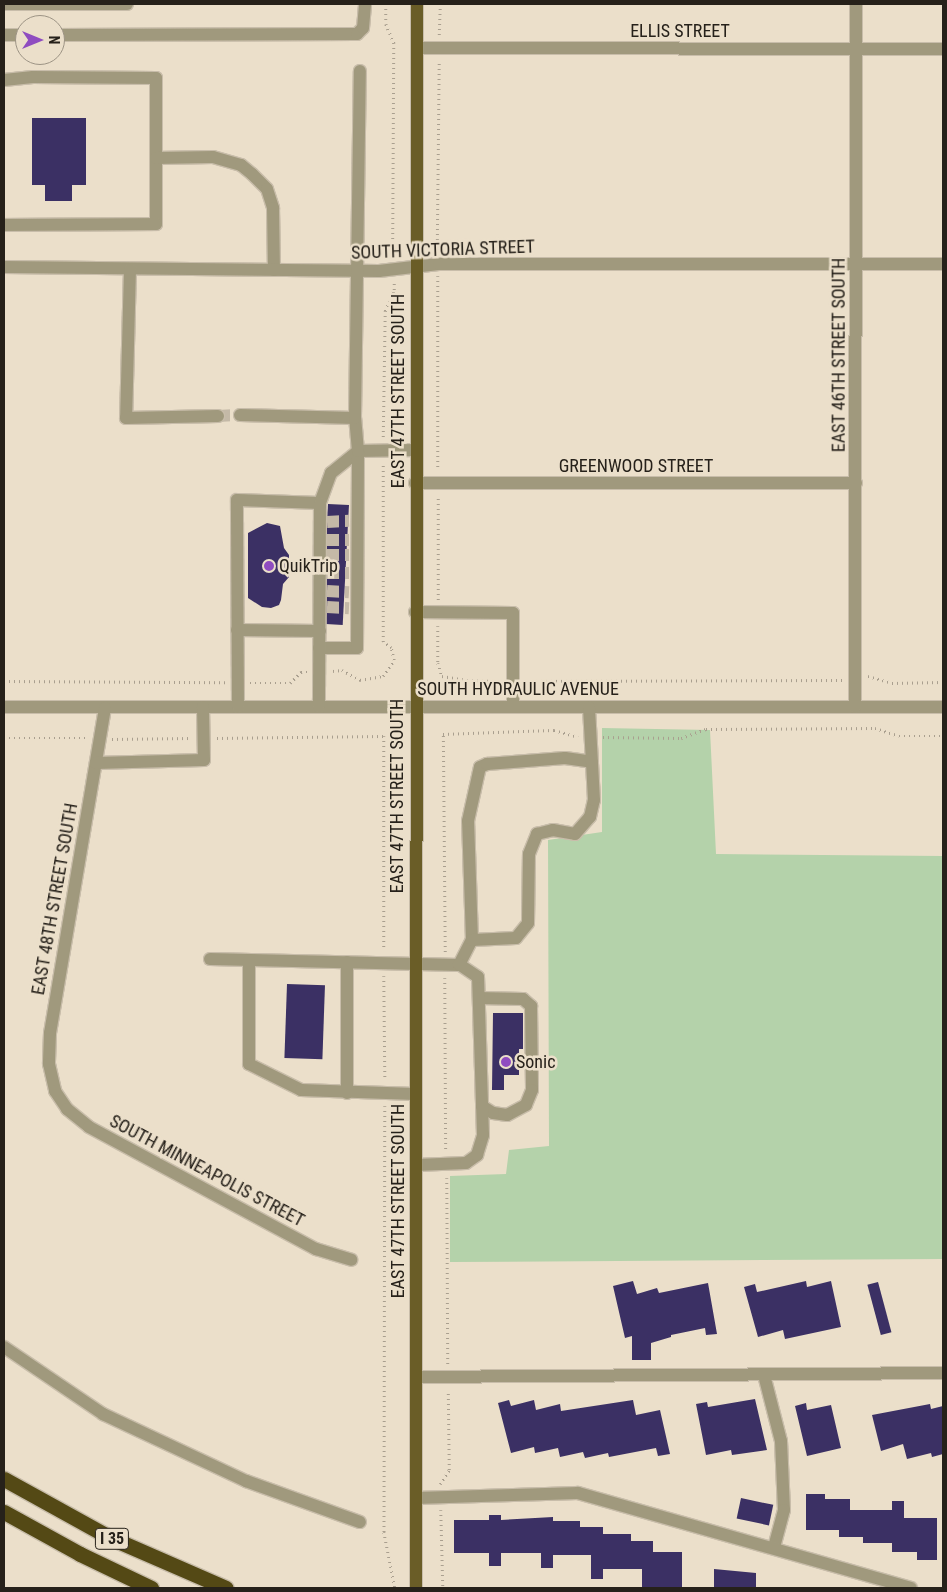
<!DOCTYPE html>
<style>
body{margin:0}
#map{position:relative;width:947px;height:1592px;overflow:hidden;background:#ebdfca;font-family:"Roboto Condensed",sans-serif}
div>[style]{position:absolute}
.green>*{inset:0;background:#b4d2aa}
.building>*{inset:0;background:#3b3064;transform-origin:0 0}
.minor-tunnel>*{height:12px;margin-top:-6px;transform-origin:0;background:repeating-linear-gradient(90deg,#c4b9a7 0 12px,transparent 0 18px)}
.path>*{height:2.5px;margin-top:-1.25px;transform-origin:0;background:repeating-linear-gradient(90deg,#a99f8f 0 1px,transparent 0 5px)}
.roads{filter:drop-shadow(1px 0 #c8bdaa) drop-shadow(-1px 0 #c8bdaa) drop-shadow(0 1px #c8bdaa) drop-shadow(0 -1px #c8bdaa)}
.minor>*{height:12px;margin:-6px;padding:0 6px;transform-origin:6px;border-radius:6px;background:#a0997d}
.major>*{height:12px;margin:-6px;padding:0 6px;transform-origin:6px;border-radius:6px;background:#6a5d27}
.highway>*{height:15px;margin:-7.5px;padding:0 7.5px;transform-origin:7.5px;border-radius:7.5px;background:#544915}
.dots>*{width:14px;height:14px;translate:-50% -50%;box-sizing:border-box;border:2px solid #ebdfca;border-radius:50%}
span{translate:-50% -50%;white-space:nowrap;text-align:center;line-height:1.15;-webkit-text-stroke:5px #ebdfca;paint-order:stroke}
.shield-label span{padding:1px 4px;background:#ebdfca;border:1px solid;border-radius:4px;-webkit-text-stroke-width:0}
.shield-label{font-size:16px;color:#26211a;font-weight:700}
.street-label{font-size:18px;color:#26211a}
.poi-label{font-size:18px;color:#26211a}
.left{translate:0 -50%;text-align:left}
.frame{position:absolute;inset:0;border:5px solid #26211a;pointer-events:none}
.north{position:absolute;left:15px;top:15px;width:50px;height:50px;box-sizing:border-box;background:#ebdfca;border:1px solid #9c9384;border-radius:50%;rotate:90deg;font-size:14px;font-weight:700;line-height:20px;text-align:center;color:#26211a}
.north::after{content:'';display:block;margin:auto;width:18px;height:22px;background:#8f4cc0;clip-path:polygon(50% 0,100% 100%,50% 72%,0 100%)}
</style>
<div id="map">
<div class="green">
<div style="clip-path:polygon(602px 728px,710px 730px,716px 854px,943px 856px,943px 1259px,450px 1262px,450px 1176px,506px 1174px,509px 1150px,549px 1146px,548px 840px,602px 832px)"></div>
</div>
<div class="building">
<div style="clip-path:polygon(32px 118px,86px 118px,86px 185px,72px 185px,72px 201px,45px 201px,45px 185px,32px 185px)"></div>
<div style="left:328px;top:504px;width:21px;height:120px;rotate:3deg"></div>
<div style="clip-path:polygon(267px 523px,280px 526px,284px 548px,289px 555px,289px 577px,283px 584px,281px 600px,279px 605px,271px 608px,262px 607px,248px 598px,248px 533px)"></div>
<div style="left:287px;top:984px;width:38px;height:74px;rotate:2deg"></div>
<div style="clip-path:polygon(493px 1013px,523px 1013px,523px 1049px,519px 1049px,519px 1075px,504px 1075px,504px 1090px,492px 1090px)"></div>
<div style="clip-path:polygon(633px 1281px,637px 1294px,657px 1288px,659px 1293px,708px 1283px,717px 1334px,706px 1335px,705px 1328px,671px 1335px,671px 1337px,651px 1343px,651px 1360px,632px 1360px,632px 1336px,625px 1338px,613px 1286px)"></div>
<div style="clip-path:polygon(806px 1281px,807px 1287px,831px 1281px,841px 1327px,785px 1339px,783px 1330px,758px 1337px,744px 1287px,755px 1284px,757px 1292px)"></div>
<div style="left:878px;top:1282px;width:52px;height:11px;rotate:75deg"></div>
<div style="clip-path:polygon(755px 1399px,767px 1450px,732px 1455px,731px 1450px,706px 1455px,696px 1404px,707px 1402px,708px 1407px)"></div>
<div style="clip-path:polygon(509px 1400px,511px 1406px,534px 1400px,536px 1410px,560px 1404px,561px 1411px,633px 1400px,636px 1415px,660px 1410px,670px 1454px,658px 1456px,656px 1448px,609px 1457px,608px 1453px,585px 1458px,583px 1452px,560px 1457px,558px 1448px,535px 1453px,534px 1447px,511px 1453px,498px 1403px)"></div>
<div style="clip-path:polygon(806px 1403px,807px 1410px,831px 1405px,841px 1448px,807px 1456px,795px 1406px)"></div>
<div style="clip-path:polygon(930px 1404px,931px 1409px,943px 1406px,943px 1454px,932px 1457px,931px 1453px,907px 1459px,903px 1444px,881px 1451px,872px 1415px)"></div>
<div style="clip-path:polygon(806px 1494px,825px 1494px,825px 1499px,850px 1499px,850px 1510px,892px 1510px,892px 1501px,904px 1501px,904px 1518px,937px 1518px,937px 1560px,917px 1560px,917px 1552px,892px 1552px,892px 1543px,863px 1543px,863px 1537px,839px 1537px,839px 1530px,806px 1530px)"></div>
<div style="left:741px;top:1498px;width:33px;height:21px;rotate:12deg"></div>
<div style="clip-path:polygon(489px 1515px,501px 1515px,501px 1520px,553px 1517px,553px 1521px,580px 1521px,580px 1527px,603px 1527px,603px 1534px,631px 1534px,631px 1541px,653px 1541px,653px 1552px,682px 1552px,682px 1588px,642px 1588px,642px 1569px,603px 1569px,603px 1579px,591px 1579px,591px 1555px,553px 1555px,553px 1568px,541px 1568px,541px 1553px,501px 1553px,501px 1566px,489px 1566px,489px 1553px,454px 1553px,454px 1520px,489px 1520px)"></div>
<div style="clip-path:polygon(714px 1569px,756px 1573px,756px 1588px,714px 1588px)"></div>
</div>
<div class="minor-tunnel">
<div style="left:218px;top:416px;width:22px;rotate:-3deg"></div>
<div style="left:327px;top:522px;width:22px;rotate:-3deg"></div>
<div style="left:327px;top:540px;width:22px"></div>
<div style="left:327px;top:555px;width:22px"></div>
<div style="left:327px;top:573px;width:22px"></div>
<div style="left:327px;top:591px;width:22px;rotate:3deg"></div>
<div style="left:327px;top:607px;width:22px;rotate:3deg"></div>
</div>
<div class="path">
<div style="left:386px;top:4px;width:20px;rotate:90deg"></div>
<div style="left:386px;top:24px;width:21px;rotate:67deg"></div>
<div style="left:394px;top:43px;width:213px;rotate:90.3deg"></div>
<div style="left:439px;top:35px;width:31px;rotate:-88deg"></div>
<div style="left:437px;top:250px;width:189px;rotate:-89.4deg"></div>
<div style="left:438px;top:276px;width:194px;rotate:90deg"></div>
<div style="left:383px;top:437px;width:126px;rotate:-89.1deg"></div>
<div style="left:385px;top:311px;width:23px;rotate:-67deg"></div>
<div style="left:394px;top:290px;width:8px;rotate:-90deg"></div>
<div style="left:438px;top:600px;width:104px;rotate:-90deg"></div>
<div style="left:438px;top:626px;width:37px;rotate:90deg"></div>
<div style="left:438px;top:663px;width:14px;rotate:73deg"></div>
<div style="left:442px;top:676px;width:25px;rotate:9deg"></div>
<div style="left:467px;top:680px;width:34px;rotate:2deg"></div>
<div style="left:333px;top:671px;width:9px;rotate:-6deg"></div>
<div style="left:342px;top:670px;width:21px;rotate:29deg"></div>
<div style="left:360px;top:680px;width:23px;rotate:-10deg"></div>
<div style="left:383px;top:676px;width:19px;rotate:-55deg"></div>
<div style="left:394px;top:660px;width:12px;rotate:-104deg"></div>
<div style="left:391px;top:648px;width:10px;rotate:-143deg"></div>
<div style="left:383px;top:642px;width:180px;rotate:-90deg"></div>
<div style="left:868px;top:676px;width:25px;rotate:16deg"></div>
<div style="left:892px;top:683px;width:51px;rotate:-1.1deg"></div>
<div style="left:4px;top:681px;width:221px;rotate:0.3deg"></div>
<div style="left:526px;top:681px;width:317px;rotate:-0.2deg"></div>
<div style="left:250px;top:683px;width:40px"></div>
<div style="left:290px;top:683px;width:16px;rotate:-45deg"></div>
<div style="left:301px;top:672px;width:6px"></div>
<div style="left:603px;top:737px;width:78px;rotate:0.7deg"></div>
<div style="left:681px;top:738px;width:27px;rotate:-20deg"></div>
<div style="left:706px;top:729px;width:169px;rotate:-0.3deg"></div>
<div style="left:875px;top:728px;width:25px;rotate:18deg"></div>
<div style="left:899px;top:736px;width:44px"></div>
<div style="left:4px;top:738px;width:82px"></div>
<div style="left:217px;top:738px;width:167px;rotate:-0.7deg"></div>
<div style="left:384px;top:736px;width:214px;rotate:90deg"></div>
<div style="left:112px;top:739px;width:79px;rotate:-0.7deg"></div>
<div style="left:445px;top:952px;width:218px;rotate:-90.5deg"></div>
<div style="left:443px;top:734px;width:111px;rotate:-2.1deg"></div>
<div style="left:554px;top:730px;width:25px;rotate:16deg"></div>
<div style="left:384px;top:976px;width:104px;rotate:89.4deg"></div>
<div style="left:445px;top:978px;width:174px;rotate:89.7deg"></div>
<div style="left:385px;top:1106px;width:426px;rotate:90.1deg"></div>
<div style="left:384px;top:1532px;width:57px;rotate:78.9deg"></div>
<div style="left:447px;top:1178px;width:187px;rotate:89.7deg"></div>
<div style="left:440px;top:1484px;width:17px;rotate:-57deg"></div>
<div style="left:449px;top:1470px;width:80px;rotate:-90.7deg"></div>
<div style="left:441px;top:1510px;width:78px;rotate:88.5deg"></div>
</div>
<div class="roads">
<div class="minor">
<div style="left:4px;top:4px;width:123px"></div>
<div style="left:4px;top:35px;width:21px"></div>
<div style="left:55px;top:35px;width:302px;rotate:-0.2deg"></div>
<div style="left:357px;top:34px;width:8px;rotate:-45deg"></div>
<div style="left:363px;top:28px;width:24px;rotate:-85deg"></div>
<div style="left:417px;top:48px;width:526px;rotate:0.11deg"></div>
<div style="left:4px;top:80px;width:29px;rotate:-6deg"></div>
<div style="left:33px;top:77px;width:123px;rotate:0.5deg"></div>
<div style="left:156px;top:78px;width:146px;rotate:90deg"></div>
<div style="left:156px;top:224px;width:152px;rotate:179.6deg"></div>
<div style="left:156px;top:158px;width:57px;rotate:-1deg"></div>
<div style="left:213px;top:157px;width:29px;rotate:16deg"></div>
<div style="left:241px;top:165px;width:14px;rotate:39deg"></div>
<div style="left:252px;top:174px;width:21px;rotate:45deg"></div>
<div style="left:267px;top:189px;width:20px;rotate:72deg"></div>
<div style="left:273px;top:208px;width:62px;rotate:89.1deg"></div>
<div style="left:4px;top:267px;width:375px;rotate:0.6deg"></div>
<div style="left:379px;top:271px;width:60px;rotate:-6.7deg"></div>
<div style="left:439px;top:264px;width:504px"></div>
<div style="left:130px;top:269px;width:149px;rotate:91.5deg"></div>
<div style="left:126px;top:418px;width:92px;rotate:-1.2deg"></div>
<div style="left:240px;top:415px;width:115px;rotate:1.5deg"></div>
<div style="left:415px;top:483px;width:441px"></div>
<div style="left:320px;top:503px;width:32px;rotate:-70deg"></div>
<div style="left:331px;top:473px;width:35px;rotate:-39deg"></div>
<div style="left:358px;top:451px;width:58px;rotate:-1deg"></div>
<div style="left:415px;top:612px;width:98px;rotate:0.6deg"></div>
<div style="left:513px;top:613px;width:94px;rotate:90deg"></div>
<div style="left:237px;top:630px;width:83px;rotate:0.7deg"></div>
<div style="left:319px;top:648px;width:38px"></div>
<div style="left:357px;top:648px;width:197px;rotate:-89.7deg"></div>
<div style="left:358px;top:451px;width:33px;rotate:-95deg"></div>
<div style="left:355px;top:418px;width:347px;rotate:-89.2deg"></div>
<div style="left:4px;top:707px;width:939px"></div>
<div style="left:238px;top:707px;width:207px;rotate:-90.3deg"></div>
<div style="left:237px;top:500px;width:83px;rotate:2.1deg"></div>
<div style="left:320px;top:503px;width:204px;rotate:90.3deg"></div>
<div style="left:855px;top:707px;width:703px;rotate:-89.92deg"></div>
<div style="left:105px;top:708px;width:330px;rotate:99.6deg"></div>
<div style="left:50px;top:1033px;width:31px;rotate:92deg"></div>
<div style="left:49px;top:1064px;width:28px;rotate:77deg"></div>
<div style="left:55px;top:1091px;width:22px;rotate:56deg"></div>
<div style="left:67px;top:1109px;width:28px;rotate:39deg"></div>
<div style="left:89px;top:1127px;width:258px;rotate:28.3deg"></div>
<div style="left:316px;top:1249px;width:37px;rotate:17deg"></div>
<div style="left:96px;top:763px;width:108px;rotate:-1.6deg"></div>
<div style="left:204px;top:760px;width:53px;rotate:-91.1deg"></div>
<div style="left:472px;top:940px;width:119px;rotate:-91.9deg"></div>
<div style="left:468px;top:821px;width:55px;rotate:-77.5deg"></div>
<div style="left:480px;top:767px;width:8px;rotate:-23deg"></div>
<div style="left:487px;top:764px;width:78px;rotate:-4.4deg"></div>
<div style="left:565px;top:758px;width:27px;rotate:8deg"></div>
<div style="left:210px;top:959px;width:249px;rotate:1.4deg"></div>
<div style="left:459px;top:965px;width:28px;rotate:-63deg"></div>
<div style="left:472px;top:940px;width:44px;rotate:-2.6deg"></div>
<div style="left:516px;top:938px;width:19px;rotate:-51deg"></div>
<div style="left:528px;top:923px;width:69px;rotate:-89.2deg"></div>
<div style="left:529px;top:854px;width:22px;rotate:-68deg"></div>
<div style="left:537px;top:834px;width:16px;rotate:-14deg"></div>
<div style="left:553px;top:830px;width:22px;rotate:10deg"></div>
<div style="left:575px;top:834px;width:23px;rotate:-49deg"></div>
<div style="left:590px;top:817px;width:17px;rotate:-77deg"></div>
<div style="left:594px;top:800px;width:93px;rotate:-93.1deg"></div>
<div style="left:249px;top:960px;width:104px;rotate:90deg"></div>
<div style="left:249px;top:1064px;width:58px;rotate:26.6deg"></div>
<div style="left:301px;top:1090px;width:114px;rotate:2deg"></div>
<div style="left:347px;top:962px;width:131px;rotate:90deg"></div>
<div style="left:479px;top:998px;width:44px;rotate:1.3deg"></div>
<div style="left:523px;top:999px;width:11px;rotate:41deg"></div>
<div style="left:531px;top:1006px;width:84px;rotate:89.3deg"></div>
<div style="left:532px;top:1090px;width:16px;rotate:112deg"></div>
<div style="left:526px;top:1105px;width:21px;rotate:152deg"></div>
<div style="left:507px;top:1115px;width:14px;rotate:-172deg"></div>
<div style="left:493px;top:1113px;width:13px;rotate:-148deg"></div>
<div style="left:416px;top:1165px;width:50px;rotate:-2.3deg"></div>
<div style="left:466px;top:1163px;width:14px;rotate:-36deg"></div>
<div style="left:477px;top:1155px;width:21px;rotate:-73deg"></div>
<div style="left:483px;top:1135px;width:158px;rotate:-91.8deg"></div>
<div style="left:478px;top:977px;width:23px;rotate:-146deg"></div>
<div style="left:4px;top:1347px;width:120px;rotate:34.1deg"></div>
<div style="left:103px;top:1414px;width:158px;rotate:25.1deg"></div>
<div style="left:246px;top:1481px;width:121px;rotate:19.8deg"></div>
<div style="left:764px;top:1375px;width:68px;rotate:75.6deg"></div>
<div style="left:781px;top:1441px;width:69px;rotate:87.5deg"></div>
<div style="left:784px;top:1510px;width:39px;rotate:105deg"></div>
<div style="left:416px;top:1377px;width:527px;rotate:-0.43deg"></div>
<div style="left:416px;top:1498px;width:162px;rotate:-1.8deg"></div>
<div style="left:578px;top:1493px;width:346px;rotate:15.9deg"></div>
</div>
<div class="major">
<div style="left:416px;top:1588px;width:1584px;rotate:-89.96deg"></div>
</div>
<div class="highway">
<div style="left:4px;top:1479px;width:122px;rotate:28.9deg"></div>
<div style="left:111px;top:1538px;width:125px;rotate:23.5deg"></div>
<div style="left:4px;top:1512px;width:87px;rotate:28.9deg"></div>
<div style="left:80px;top:1554px;width:79px;rotate:25.6deg"></div>
</div>
</div>
<div class="dots">
<div style="left:269px;top:566px;background:#8f4cc0"></div>
<div style="left:506px;top:1062px;background:#8f4cc0"></div>
</div>
<div class="shield-label">
<span style="left:112px;top:1539px">I 35</span>
</div>
<div class="street-label">
<span style="left:680px;top:31px">ELLIS STREET</span>
<span style="left:443px;top:250px;rotate:-2deg">SOUTH VICTORIA STREET</span>
<span style="left:839px;top:355px;rotate:-90deg">EAST 46TH STREET SOUTH</span>
<span style="left:398px;top:391px;rotate:-90deg">EAST 47TH STREET SOUTH</span>
<span style="left:636px;top:466px">GREENWOOD STREET</span>
<span style="left:518px;top:689px">SOUTH HYDRAULIC AVENUE</span>
<span style="left:397px;top:796px;rotate:-90deg">EAST 47TH STREET SOUTH</span>
<span style="left:55px;top:899px;rotate:-80deg">EAST 48TH STREET SOUTH</span>
<span style="left:207px;top:1171px;rotate:28deg">SOUTH MINNEAPOLIS STREET</span>
<span style="left:398px;top:1201px;rotate:-90deg">EAST 47TH STREET SOUTH</span>
</div>
<div class="poi-label">
<span class="left" style="left:279px;top:566px">QuikTrip</span>
<span class="left" style="left:516px;top:1062px">Sonic</span>
</div>
<div class="frame"></div>
<div class="north">N</div>
</div>
